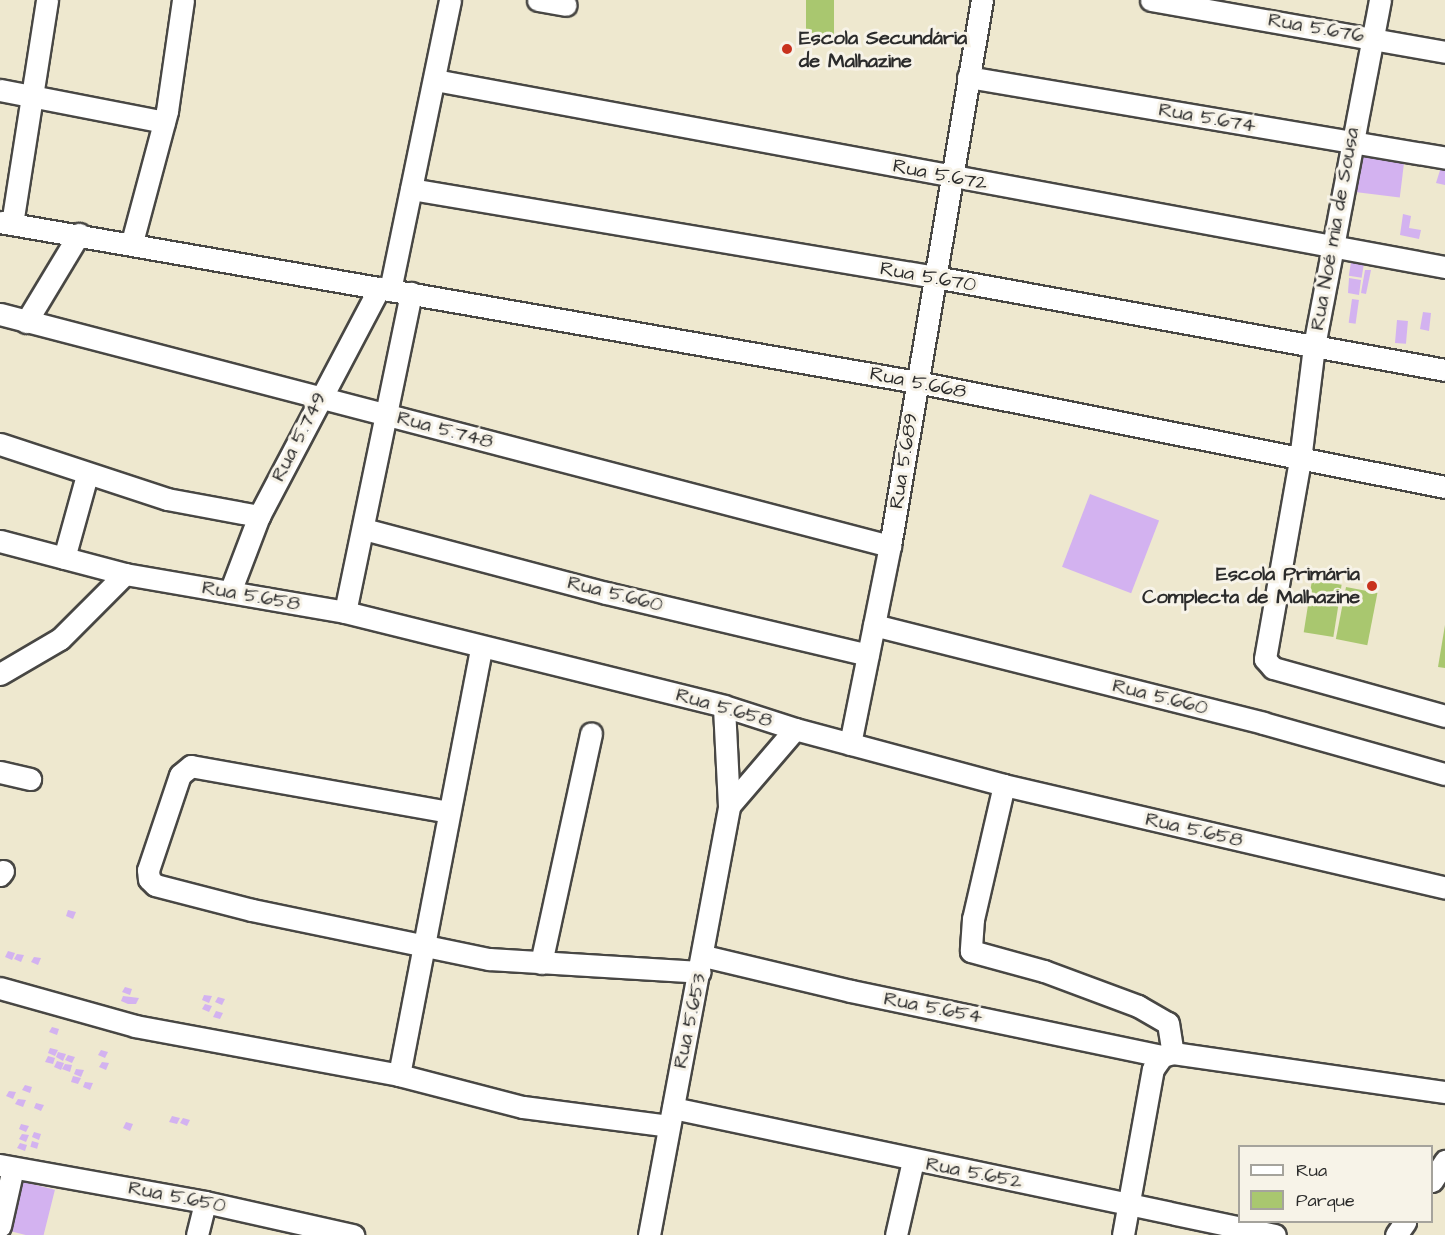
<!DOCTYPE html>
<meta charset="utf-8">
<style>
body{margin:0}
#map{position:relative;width:1445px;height:1235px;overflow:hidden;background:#eee8cf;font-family:"Architects Daughter",sans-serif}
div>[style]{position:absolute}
.green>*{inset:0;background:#a9c76f;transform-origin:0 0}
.building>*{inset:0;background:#d3b2f0;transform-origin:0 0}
.roads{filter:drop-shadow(2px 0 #484744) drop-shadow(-2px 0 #484744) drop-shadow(0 2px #484744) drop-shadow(0 -2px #484744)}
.minor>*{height:21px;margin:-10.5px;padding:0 10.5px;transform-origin:10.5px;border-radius:10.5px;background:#fff}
.dots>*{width:16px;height:16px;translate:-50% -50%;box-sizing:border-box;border:3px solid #f7f3e8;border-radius:50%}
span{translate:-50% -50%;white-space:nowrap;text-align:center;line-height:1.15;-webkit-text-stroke:6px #f7f3e8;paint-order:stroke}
.street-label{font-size:20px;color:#2b2b2b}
.poi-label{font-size:20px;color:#2b2b2b;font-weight:700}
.left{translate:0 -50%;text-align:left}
.right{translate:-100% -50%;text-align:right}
.legend{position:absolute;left:1238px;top:1145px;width:195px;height:78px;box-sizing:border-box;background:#f7f3e8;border:2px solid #a5a39c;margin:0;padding:8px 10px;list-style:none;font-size:18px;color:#2b2b2b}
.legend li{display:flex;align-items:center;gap:12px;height:30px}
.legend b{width:30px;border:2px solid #a5a39c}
</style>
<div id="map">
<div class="green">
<div style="left:806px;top:0;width:28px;height:39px"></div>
<div style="left:1312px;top:580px;width:30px;height:53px;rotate:9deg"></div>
<div style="left:1346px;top:587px;width:32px;height:53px;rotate:11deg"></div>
<div style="clip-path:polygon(1445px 625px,1445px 668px,1438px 667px)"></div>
</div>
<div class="building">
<div style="left:1358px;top:152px;width:47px;height:40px;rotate:7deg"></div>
<div style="clip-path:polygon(1441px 167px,1445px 167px,1445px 185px,1436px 183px)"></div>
<div style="clip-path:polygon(1403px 214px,1411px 216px,1409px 228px,1421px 230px,1419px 239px,1400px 235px)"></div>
<div style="left:1351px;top:262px;width:13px;height:14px;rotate:9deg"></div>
<div style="clip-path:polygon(1365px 270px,1371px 270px,1366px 294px,1361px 293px)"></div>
<div style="clip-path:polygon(1349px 278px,1361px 280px,1359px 295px,1348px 293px)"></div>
<div style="left:1352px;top:299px;width:7px;height:24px;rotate:8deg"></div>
<div style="clip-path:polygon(1423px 312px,1431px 313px,1429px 331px,1420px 329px)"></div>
<div style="left:1397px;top:320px;width:11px;height:23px;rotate:5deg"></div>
<div style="left:1090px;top:494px;width:74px;height:78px;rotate:21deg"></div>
<div style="clip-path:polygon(68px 910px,76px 912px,73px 919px,66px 916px)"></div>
<div style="clip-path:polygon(8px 951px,15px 953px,12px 960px,5px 957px)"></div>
<div style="clip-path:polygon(17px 954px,24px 955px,21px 962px,14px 959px)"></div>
<div style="clip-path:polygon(34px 957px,41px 958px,38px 965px,31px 962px)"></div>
<div style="clip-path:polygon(125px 987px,132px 989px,130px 995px,122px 992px)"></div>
<div style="clip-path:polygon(204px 995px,212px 996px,209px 1003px,202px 1000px)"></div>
<div style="clip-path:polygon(123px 996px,139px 998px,136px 1004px,128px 1004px,121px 1001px)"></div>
<div style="clip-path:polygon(218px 997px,225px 999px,222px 1005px,215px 1002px)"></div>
<div style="clip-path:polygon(205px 1004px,212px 1006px,209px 1012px,202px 1009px)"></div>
<div style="clip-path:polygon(216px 1011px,223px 1013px,220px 1019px,213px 1017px)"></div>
<div style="clip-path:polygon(52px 1027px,59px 1029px,57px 1035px,49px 1032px)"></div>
<div style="clip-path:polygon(50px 1048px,58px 1050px,55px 1056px,48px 1053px)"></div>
<div style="clip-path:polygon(101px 1050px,108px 1052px,105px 1058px,98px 1055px)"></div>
<div style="clip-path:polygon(58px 1052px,66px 1054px,63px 1061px,56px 1057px)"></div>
<div style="clip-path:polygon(68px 1055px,75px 1057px,72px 1063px,65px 1060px)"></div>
<div style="clip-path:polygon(48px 1056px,55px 1058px,53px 1064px,45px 1062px)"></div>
<div style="clip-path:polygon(57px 1061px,64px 1063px,61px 1070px,54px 1067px)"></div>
<div style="clip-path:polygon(102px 1062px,109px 1063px,106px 1070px,99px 1067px)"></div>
<div style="clip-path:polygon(65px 1064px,72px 1065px,70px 1072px,62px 1069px)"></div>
<div style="clip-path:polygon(76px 1069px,84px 1070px,81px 1077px,74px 1074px)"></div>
<div style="clip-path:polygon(73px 1076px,81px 1078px,78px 1084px,71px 1082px)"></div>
<div style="clip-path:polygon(85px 1082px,93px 1083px,90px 1090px,83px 1087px)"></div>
<div style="clip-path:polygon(25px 1085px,32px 1087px,30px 1093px,22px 1090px)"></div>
<div style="clip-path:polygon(9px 1091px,16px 1092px,13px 1099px,6px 1096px)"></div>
<div style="clip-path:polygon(18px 1099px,26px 1100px,23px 1107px,15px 1104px)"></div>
<div style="clip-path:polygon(36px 1103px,44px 1105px,41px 1111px,34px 1108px)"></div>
<div style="clip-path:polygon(172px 1116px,180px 1118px,177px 1124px,169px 1122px)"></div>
<div style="clip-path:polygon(183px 1118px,190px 1120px,187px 1126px,180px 1123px)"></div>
<div style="clip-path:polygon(126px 1122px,133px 1124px,130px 1131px,123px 1128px)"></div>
<div style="clip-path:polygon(21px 1124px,29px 1126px,26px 1132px,19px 1129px)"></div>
<div style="clip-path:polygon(34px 1132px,41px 1134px,39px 1140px,32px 1137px)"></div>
<div style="clip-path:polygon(22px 1134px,29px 1135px,26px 1142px,19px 1139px)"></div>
<div style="left:32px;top:1141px;width:7px;height:6px;rotate:16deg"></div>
<div style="clip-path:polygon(20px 1143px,27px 1145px,25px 1151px,17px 1148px)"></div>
<div style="left:20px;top:1181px;width:36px;height:51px;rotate:14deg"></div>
</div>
<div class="roads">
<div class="minor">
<div style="left:538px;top:0;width:28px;rotate:10deg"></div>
<div style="left:1151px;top:0;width:299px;rotate:10deg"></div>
<div style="left:1380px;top:0;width:352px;rotate:100.8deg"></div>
<div style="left:1314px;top:346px;width:115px;rotate:97deg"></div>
<div style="left:1300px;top:460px;width:202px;rotate:100deg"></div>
<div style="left:1265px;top:659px;width:12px;rotate:48deg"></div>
<div style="left:1273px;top:668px;width:179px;rotate:15.6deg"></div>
<div style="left:968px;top:77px;width:484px;rotate:9.6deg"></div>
<div style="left:435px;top:80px;width:1027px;rotate:10.49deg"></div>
<div style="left:0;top:90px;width:167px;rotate:11deg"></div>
<div style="left:411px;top:189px;width:531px;rotate:9.53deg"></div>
<div style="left:935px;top:277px;width:518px;rotate:10.33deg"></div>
<div style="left:0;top:222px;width:931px;rotate:9.9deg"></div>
<div style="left:917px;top:382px;width:538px;rotate:11.25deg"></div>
<div style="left:12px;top:224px;width:227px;rotate:-81.1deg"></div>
<div style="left:132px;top:242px;width:136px;rotate:-75deg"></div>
<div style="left:167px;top:111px;width:112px;rotate:-81.8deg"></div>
<div style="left:390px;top:290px;width:296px;rotate:-78.3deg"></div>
<div style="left:0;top:314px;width:920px;rotate:14.61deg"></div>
<div style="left:26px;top:322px;width:103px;rotate:-58.9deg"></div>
<div style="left:0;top:444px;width:176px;rotate:18.2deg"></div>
<div style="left:167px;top:499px;width:94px;rotate:10.5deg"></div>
<div style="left:364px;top:529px;width:250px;rotate:14.8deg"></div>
<div style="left:606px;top:593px;width:269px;rotate:13.3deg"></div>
<div style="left:0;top:541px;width:129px;rotate:14.8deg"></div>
<div style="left:125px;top:574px;width:223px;rotate:9.8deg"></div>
<div style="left:345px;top:612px;width:390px;rotate:13.9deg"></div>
<div style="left:724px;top:706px;width:75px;rotate:17.9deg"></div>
<div style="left:795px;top:729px;width:216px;rotate:15deg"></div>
<div style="left:1004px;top:785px;width:453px;rotate:13.1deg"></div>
<div style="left:64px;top:558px;width:86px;rotate:-74.5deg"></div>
<div style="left:230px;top:592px;width:81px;rotate:-69.1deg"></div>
<div style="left:259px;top:516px;width:258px;rotate:-62.2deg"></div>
<div style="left:345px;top:612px;width:326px;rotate:-78.3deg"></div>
<div style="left:874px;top:625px;width:401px;rotate:14.1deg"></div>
<div style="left:1263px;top:723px;width:189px;rotate:15.7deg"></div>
<div style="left:0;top:674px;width:69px;rotate:-30.3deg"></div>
<div style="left:60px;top:639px;width:92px;rotate:-45deg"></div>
<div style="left:850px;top:744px;width:202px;rotate:-78.6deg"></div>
<div style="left:890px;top:546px;width:554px;rotate:-80.44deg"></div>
<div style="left:0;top:772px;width:31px;rotate:13deg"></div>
<div style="left:1004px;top:785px;width:138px;rotate:103deg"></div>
<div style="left:973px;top:919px;width:32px;rotate:94deg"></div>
<div style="left:971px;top:951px;width:76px;rotate:15.3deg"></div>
<div style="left:1044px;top:971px;width:100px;rotate:20.4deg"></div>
<div style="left:1138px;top:1006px;width:34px;rotate:30deg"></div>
<div style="left:1168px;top:1023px;width:30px;rotate:81deg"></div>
<div style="left:729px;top:806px;width:101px;rotate:-49.4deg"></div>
<div style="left:449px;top:812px;width:262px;rotate:-169.9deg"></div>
<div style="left:191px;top:766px;width:14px;rotate:141deg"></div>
<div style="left:180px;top:775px;width:100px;rotate:108.6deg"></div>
<div style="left:148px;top:870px;width:9px;rotate:84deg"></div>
<div style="left:149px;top:879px;width:8px;rotate:45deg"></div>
<div style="left:155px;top:885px;width:100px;rotate:14.5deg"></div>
<div style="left:252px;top:910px;width:242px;rotate:11.7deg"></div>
<div style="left:489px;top:959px;width:211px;rotate:3.5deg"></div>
<div style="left:0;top:875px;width:5px;rotate:-53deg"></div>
<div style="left:704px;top:956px;width:151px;rotate:13.4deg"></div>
<div style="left:851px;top:991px;width:318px;rotate:11.8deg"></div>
<div style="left:541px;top:963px;width:235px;rotate:-77.7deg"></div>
<div style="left:0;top:988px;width:140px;rotate:15.7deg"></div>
<div style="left:135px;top:1026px;width:269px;rotate:10.5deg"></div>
<div style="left:399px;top:1075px;width:128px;rotate:14.5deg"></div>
<div style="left:523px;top:1107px;width:147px;rotate:7.4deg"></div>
<div style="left:399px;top:1075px;width:435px;rotate:-79.1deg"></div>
<div style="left:673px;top:1108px;width:615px;rotate:11.91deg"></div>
<div style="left:0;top:1165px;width:208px;rotate:10.2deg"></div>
<div style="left:205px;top:1202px;width:152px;rotate:12.6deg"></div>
<div style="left:1432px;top:1181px;width:24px;rotate:-57deg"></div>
<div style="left:0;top:1226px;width:59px;rotate:-77.4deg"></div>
<div style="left:197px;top:1235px;width:34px;rotate:-76deg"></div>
<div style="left:649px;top:1235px;width:436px;rotate:-79.4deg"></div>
<div style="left:729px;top:806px;width:100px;rotate:-92.9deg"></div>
<div style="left:896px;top:1235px;width:76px;rotate:-77.1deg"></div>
<div style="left:1123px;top:1235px;width:169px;rotate:-79.8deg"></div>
<div style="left:1153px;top:1069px;width:16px;rotate:-55deg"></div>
<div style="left:1162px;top:1056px;width:11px;rotate:-15deg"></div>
<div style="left:1173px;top:1053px;width:275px;rotate:8.2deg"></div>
<div style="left:1396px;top:1235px;width:16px;rotate:-55deg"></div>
</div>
</div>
<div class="dots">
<div style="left:787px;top:49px;background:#c8321e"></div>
<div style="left:1372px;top:586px;background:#c8321e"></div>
</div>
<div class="street-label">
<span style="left:1316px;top:28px;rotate:10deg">Rua 5.676</span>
<span style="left:1207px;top:118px;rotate:10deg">Rua 5.674</span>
<span style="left:940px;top:175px;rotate:11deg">Rua 5.672</span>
<span style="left:1335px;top:229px;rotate:-80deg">Rua Noé mia de Sousa</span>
<span style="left:928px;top:277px;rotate:10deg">Rua 5.670</span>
<span style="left:918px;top:383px;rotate:11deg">Rua 5.668</span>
<span style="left:445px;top:430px;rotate:15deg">Rua 5.748</span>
<span style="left:299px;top:437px;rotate:-63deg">Rua 5.749</span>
<span style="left:904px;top:461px;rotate:-81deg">Rua 5.689</span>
<span style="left:615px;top:594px;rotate:14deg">Rua 5.660</span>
<span style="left:251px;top:596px;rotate:10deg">Rua 5.658</span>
<span style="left:1160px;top:697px;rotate:14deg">Rua 5.660</span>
<span style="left:724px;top:708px;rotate:16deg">Rua 5.658</span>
<span style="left:1194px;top:830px;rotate:13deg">Rua 5.658</span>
<span style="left:933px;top:1008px;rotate:11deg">Rua 5.654</span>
<span style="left:690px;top:1021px;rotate:-78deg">Rua 5.653</span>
<span style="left:974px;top:1173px;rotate:11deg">Rua 5.652</span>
<span style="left:177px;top:1197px;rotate:11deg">Rua 5.650</span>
</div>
<div class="poi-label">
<span class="left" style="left:799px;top:50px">Escola Secundária<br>de Malhazine</span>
<span class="right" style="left:1360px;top:586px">Escola Primária<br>Complecta de Malhazine</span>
</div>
<ul class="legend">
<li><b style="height:8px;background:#fff"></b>Rua</li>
<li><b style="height:16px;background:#a9c76f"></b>Parque</li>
</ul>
</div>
